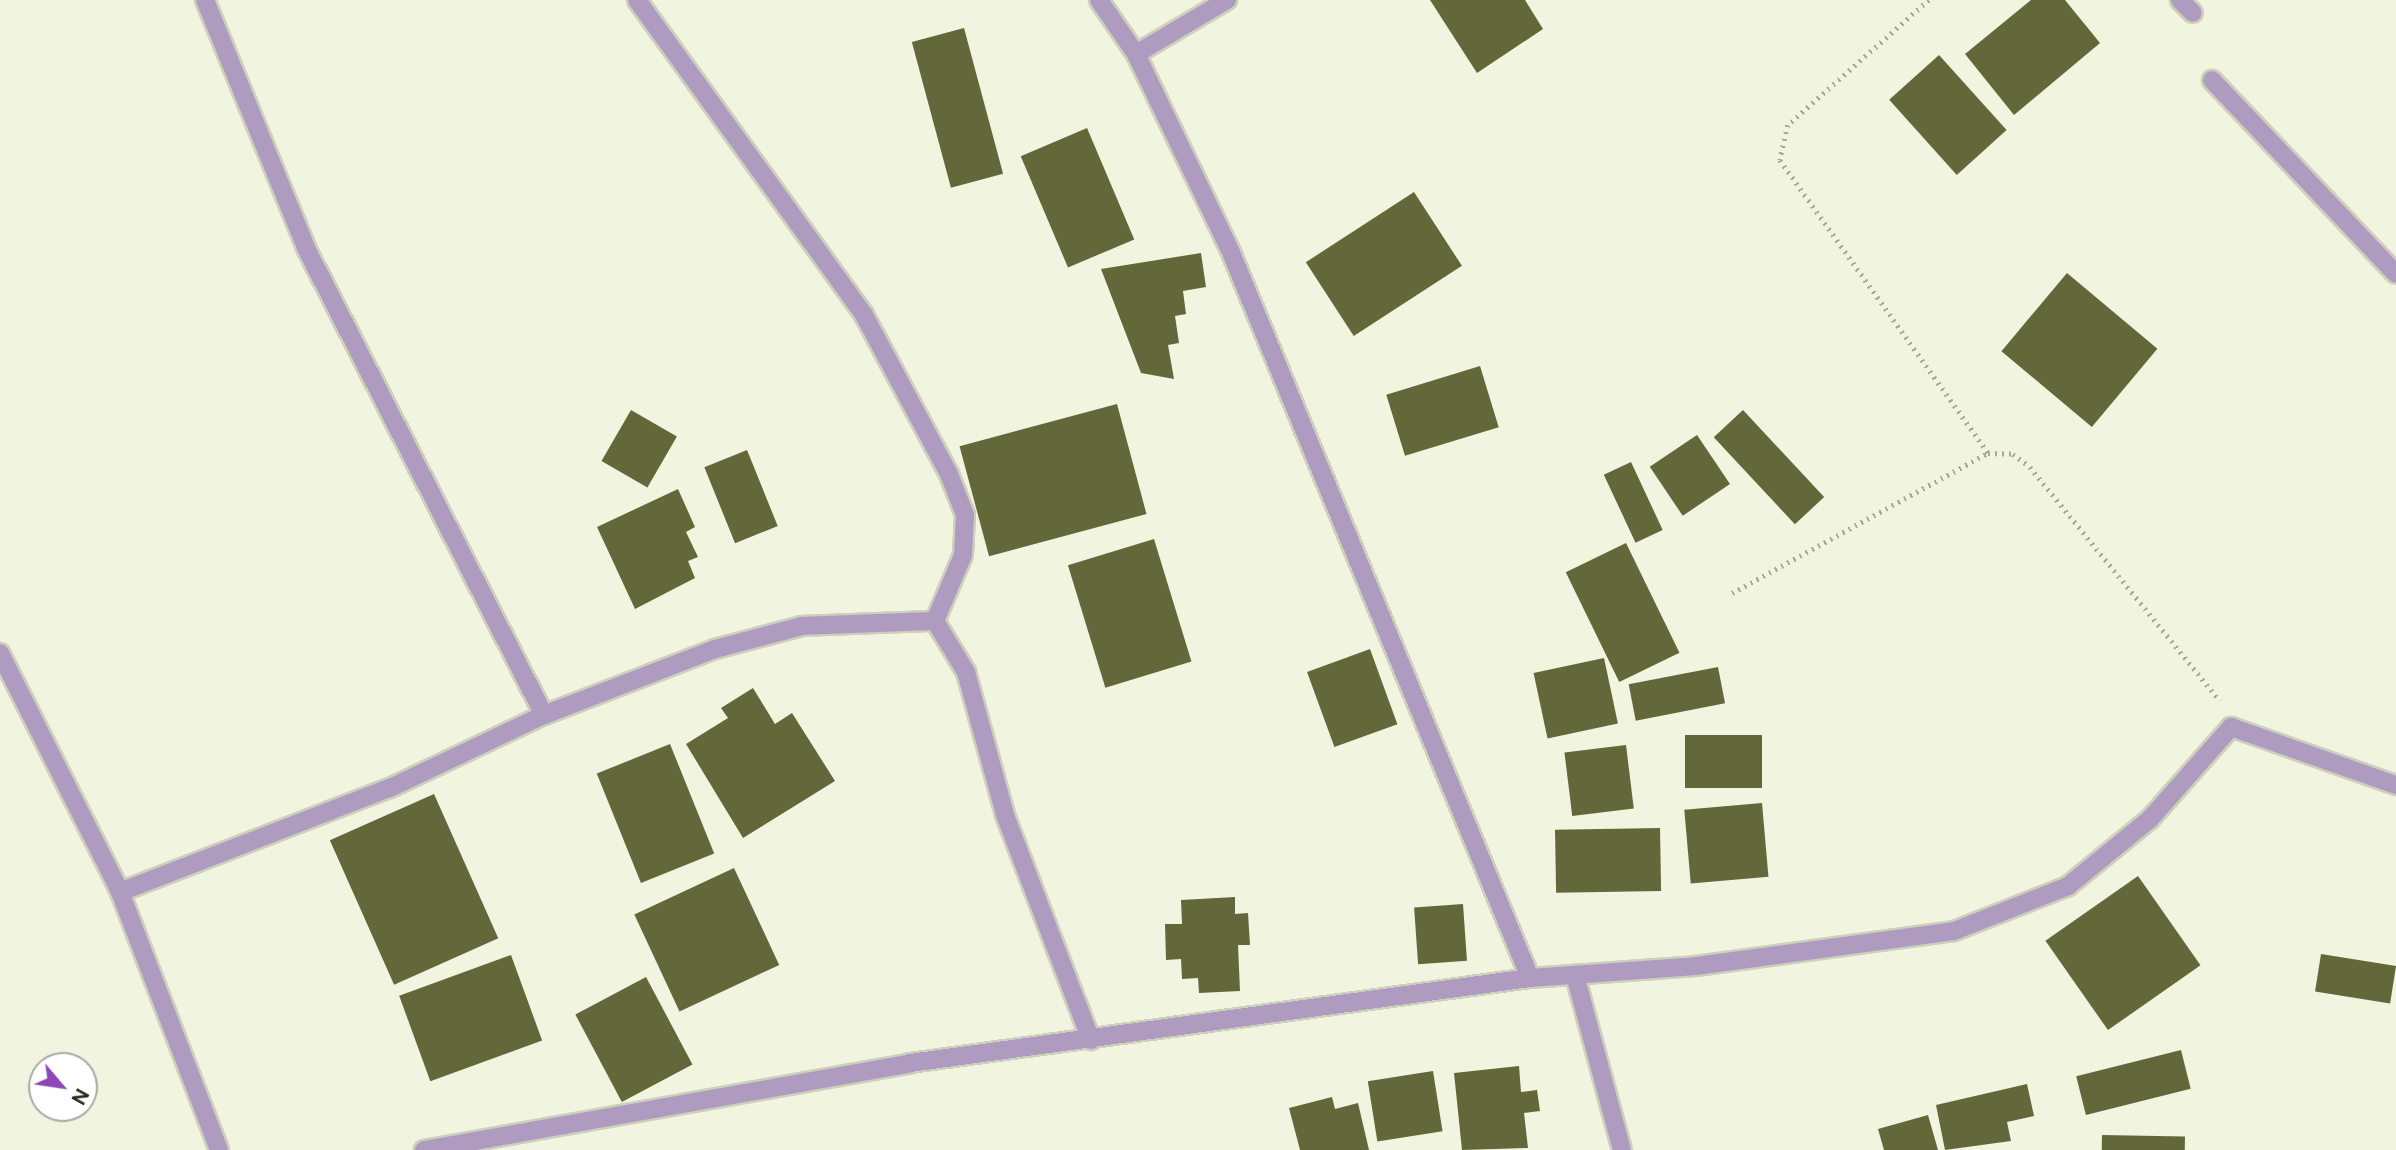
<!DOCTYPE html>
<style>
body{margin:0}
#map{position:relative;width:2396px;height:1150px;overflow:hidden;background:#f1f4df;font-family:Figtree,sans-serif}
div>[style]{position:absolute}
.building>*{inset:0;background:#63683b;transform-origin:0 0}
.path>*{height:4.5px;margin-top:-2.25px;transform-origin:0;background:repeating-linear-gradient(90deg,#a7a999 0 2px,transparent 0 7px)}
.roads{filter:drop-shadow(2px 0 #cdd0bd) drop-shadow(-2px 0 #cdd0bd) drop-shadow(0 2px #cdd0bd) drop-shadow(0 -2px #cdd0bd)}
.minor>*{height:18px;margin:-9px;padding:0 9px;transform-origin:9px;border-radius:9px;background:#af9bbf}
span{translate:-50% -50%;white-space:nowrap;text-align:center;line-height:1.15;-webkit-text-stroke:7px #fff;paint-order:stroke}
.north{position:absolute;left:28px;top:1052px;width:70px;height:70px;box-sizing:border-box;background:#fff;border:2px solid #a9aaa7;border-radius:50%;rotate:119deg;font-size:19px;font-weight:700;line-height:28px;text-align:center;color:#292a22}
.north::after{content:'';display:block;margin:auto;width:24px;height:32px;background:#8d47bb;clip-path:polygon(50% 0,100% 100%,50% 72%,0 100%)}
</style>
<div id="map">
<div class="building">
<div style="clip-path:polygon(1430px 0,1525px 0,1543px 29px,1477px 73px)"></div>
<div style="clip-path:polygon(2031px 0,2065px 0,2100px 43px,2014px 115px,1965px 54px)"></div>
<div style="left:964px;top:28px;width:151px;height:54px;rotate:75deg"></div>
<div style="left:1939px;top:55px;width:101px;height:67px;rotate:48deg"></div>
<div style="left:1087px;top:128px;width:121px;height:72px;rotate:67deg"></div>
<div style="left:1414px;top:192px;width:88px;height:129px;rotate:57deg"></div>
<div style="clip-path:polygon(1201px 253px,1206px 287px,1183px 291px,1186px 314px,1175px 316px,1179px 343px,1168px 345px,1174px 379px,1141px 373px,1101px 269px)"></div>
<div style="left:2067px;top:273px;width:118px;height:102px;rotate:40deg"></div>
<div style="left:1480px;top:366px;width:64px;height:98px;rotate:73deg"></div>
<div style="left:1117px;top:404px;width:114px;height:163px;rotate:75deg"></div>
<div style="left:631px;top:410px;width:53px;height:59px;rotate:30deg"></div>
<div style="left:1743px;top:410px;width:119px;height:40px;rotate:47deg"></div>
<div style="left:1697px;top:435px;width:59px;height:57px;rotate:56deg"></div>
<div style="left:747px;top:450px;width:82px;height:46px;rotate:68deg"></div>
<div style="left:1631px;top:462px;width:75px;height:30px;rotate:65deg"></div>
<div style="clip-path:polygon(678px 489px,695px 527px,686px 532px,698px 557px,688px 561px,695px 578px,635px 609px,597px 527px)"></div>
<div style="left:1154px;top:539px;width:128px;height:90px;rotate:73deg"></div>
<div style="left:1626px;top:543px;width:122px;height:67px;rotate:64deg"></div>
<div style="left:1370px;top:649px;width:80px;height:67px;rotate:70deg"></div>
<div style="left:1604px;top:658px;width:67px;height:72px;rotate:78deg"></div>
<div style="left:1718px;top:667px;width:37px;height:91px;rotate:79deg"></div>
<div style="clip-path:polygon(753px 688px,775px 724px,792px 713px,835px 781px,743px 838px,686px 744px,728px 718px,721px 708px)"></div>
<div style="left:1685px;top:735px;width:77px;height:53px"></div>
<div style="left:670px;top:744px;width:118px;height:79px;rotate:68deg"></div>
<div style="left:1626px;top:745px;width:64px;height:62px;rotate:83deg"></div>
<div style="left:434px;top:794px;width:158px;height:114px;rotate:66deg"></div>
<div style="left:1762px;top:803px;width:74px;height:78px;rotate:85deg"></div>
<div style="left:1660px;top:828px;width:63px;height:105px;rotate:89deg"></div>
<div style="left:734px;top:868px;width:107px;height:110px;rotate:65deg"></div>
<div style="left:2138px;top:876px;width:109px;height:113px;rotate:55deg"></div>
<div style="clip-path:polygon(1235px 897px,1235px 914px,1248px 913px,1250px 945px,1238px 945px,1240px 991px,1199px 993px,1198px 978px,1182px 979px,1181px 959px,1166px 960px,1165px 924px,1182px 924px,1181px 900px)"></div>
<div style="left:1463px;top:904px;width:57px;height:49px;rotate:86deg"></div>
<div style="left:2321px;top:954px;width:76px;height:38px;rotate:9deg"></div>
<div style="left:511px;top:955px;width:91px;height:119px;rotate:70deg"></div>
<div style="left:646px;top:977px;width:99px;height:80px;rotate:62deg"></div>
<div style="left:2181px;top:1050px;width:40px;height:108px;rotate:76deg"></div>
<div style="clip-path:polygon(1519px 1066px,1521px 1092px,1537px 1090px,1540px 1111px,1524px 1113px,1528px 1148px,1462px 1150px,1454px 1073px)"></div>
<div style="left:1433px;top:1071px;width:61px;height:66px;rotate:81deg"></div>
<div style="clip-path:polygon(2027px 1084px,2034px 1116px,2007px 1122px,2011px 1141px,1945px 1150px,1936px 1105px)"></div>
<div style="clip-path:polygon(1332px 1097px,1335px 1109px,1358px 1103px,1369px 1150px,1300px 1150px,1289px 1108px)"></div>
<div style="clip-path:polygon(1928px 1115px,1938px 1150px,1884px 1150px,1878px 1129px)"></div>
<div style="left:2102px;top:1135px;width:83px;height:15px;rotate:1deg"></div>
</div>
<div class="path">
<div style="left:1929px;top:0;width:188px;rotate:138.4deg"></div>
<div style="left:1788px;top:125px;width:36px;rotate:103deg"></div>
<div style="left:1780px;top:160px;width:359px;rotate:54.6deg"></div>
<div style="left:1732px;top:593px;width:292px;rotate:-28.7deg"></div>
<div style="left:1988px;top:453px;width:25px;rotate:2deg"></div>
<div style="left:2013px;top:454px;width:21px;rotate:37deg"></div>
<div style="left:2030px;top:467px;width:301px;rotate:50.9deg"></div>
</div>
<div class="roads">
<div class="minor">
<div style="left:205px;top:0;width:268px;rotate:67.8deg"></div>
<div style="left:306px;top:248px;width:524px;rotate:62.99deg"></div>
<div style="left:637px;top:0;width:388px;rotate:54.2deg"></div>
<div style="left:864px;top:315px;width:180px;rotate:61.9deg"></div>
<div style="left:949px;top:474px;width:44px;rotate:68.7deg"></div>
<div style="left:965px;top:515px;width:40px;rotate:92.9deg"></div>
<div style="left:963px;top:555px;width:72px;rotate:113deg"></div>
<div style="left:1099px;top:0;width:65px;rotate:55.6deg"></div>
<div style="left:1136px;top:54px;width:217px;rotate:64.4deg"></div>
<div style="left:1230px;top:250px;width:787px;rotate:67.6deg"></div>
<div style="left:2180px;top:0;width:18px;rotate:45deg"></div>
<div style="left:1136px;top:54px;width:106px;rotate:-30.7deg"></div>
<div style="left:2212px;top:80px;width:267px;rotate:46.5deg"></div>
<div style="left:935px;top:621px;width:60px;rotate:58.7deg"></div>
<div style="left:966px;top:672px;width:148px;rotate:74.7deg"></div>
<div style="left:1005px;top:815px;width:241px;rotate:69.1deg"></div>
<div style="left:0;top:653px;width:267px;rotate:63.3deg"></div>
<div style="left:120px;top:892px;width:276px;rotate:69deg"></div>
<div style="left:120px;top:892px;width:289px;rotate:-21.1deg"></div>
<div style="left:390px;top:788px;width:170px;rotate:-25.4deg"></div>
<div style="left:544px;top:715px;width:183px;rotate:-21.1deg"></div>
<div style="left:715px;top:649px;width:90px;rotate:-14.8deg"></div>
<div style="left:802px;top:626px;width:133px;rotate:-2.2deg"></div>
<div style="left:1575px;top:975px;width:181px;rotate:75deg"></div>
<div style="left:424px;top:1150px;width:494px;rotate:-10.1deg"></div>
<div style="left:910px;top:1063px;width:626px;rotate:-7.81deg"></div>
<div style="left:1530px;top:978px;width:166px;rotate:-4.1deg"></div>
<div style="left:1696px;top:966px;width:260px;rotate:-7.7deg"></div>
<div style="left:1954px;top:931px;width:123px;rotate:-21.5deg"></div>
<div style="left:2068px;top:886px;width:106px;rotate:-39.3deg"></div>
<div style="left:2150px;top:819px;width:123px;rotate:-48.6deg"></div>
<div style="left:2231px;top:727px;width:175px;rotate:19.4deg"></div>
</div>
</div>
<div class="north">N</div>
</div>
